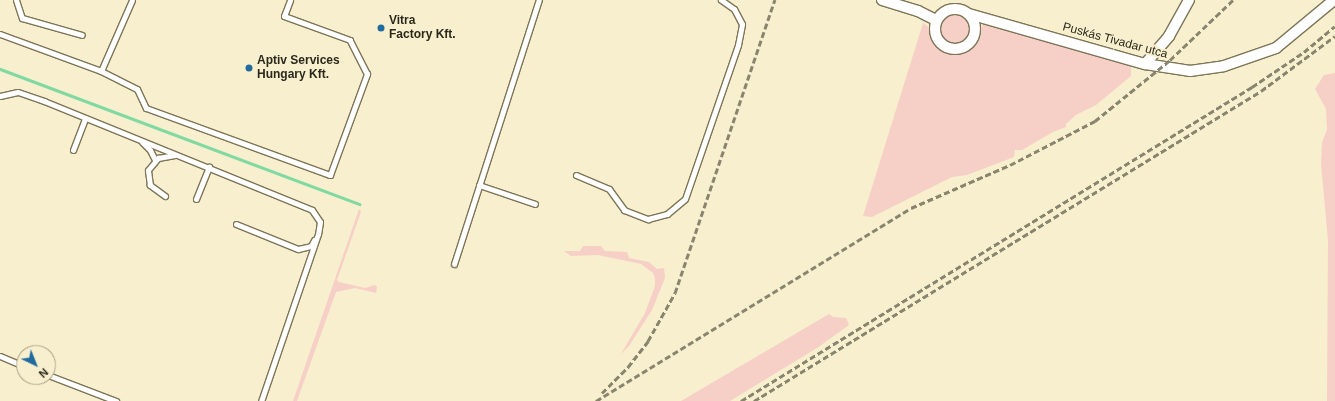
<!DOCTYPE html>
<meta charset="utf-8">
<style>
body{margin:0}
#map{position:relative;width:1335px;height:401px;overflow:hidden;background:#f7efcd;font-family:Arial,sans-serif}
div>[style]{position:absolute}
.green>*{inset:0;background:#f6d0c6}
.round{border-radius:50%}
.stream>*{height:3px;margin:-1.5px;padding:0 1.5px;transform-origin:1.5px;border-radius:1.5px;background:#81d9a2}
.roads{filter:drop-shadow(1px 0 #7d7557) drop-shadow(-1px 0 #7d7557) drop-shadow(0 1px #7d7557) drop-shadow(0 -1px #7d7557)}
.lane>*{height:5px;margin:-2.5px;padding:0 2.5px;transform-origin:2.5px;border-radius:2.5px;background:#fff}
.street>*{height:10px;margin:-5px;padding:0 5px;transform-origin:5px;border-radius:5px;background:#fff}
.street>.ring{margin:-5px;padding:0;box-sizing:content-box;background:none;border:10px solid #fff;border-radius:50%}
.rail>*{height:3px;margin-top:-1.5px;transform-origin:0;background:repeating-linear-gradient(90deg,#89846d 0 6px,transparent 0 9px)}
.dots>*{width:11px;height:11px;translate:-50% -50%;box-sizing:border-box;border:2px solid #f7efcd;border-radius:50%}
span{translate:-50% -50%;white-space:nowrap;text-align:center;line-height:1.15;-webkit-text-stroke:4px #f7efcd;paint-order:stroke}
.poi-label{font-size:12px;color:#2c291c;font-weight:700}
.left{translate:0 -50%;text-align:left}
.street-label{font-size:12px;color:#2c291c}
.north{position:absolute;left:16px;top:345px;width:40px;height:40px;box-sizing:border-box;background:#f7efcd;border:1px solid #a6a086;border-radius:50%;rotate:137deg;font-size:11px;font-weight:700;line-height:16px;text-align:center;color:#2c291c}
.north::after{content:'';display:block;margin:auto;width:14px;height:18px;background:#226b9f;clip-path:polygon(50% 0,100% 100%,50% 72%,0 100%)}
</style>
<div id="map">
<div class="green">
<div class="round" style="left:940px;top:14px;width:30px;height:30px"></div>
<div style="clip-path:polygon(923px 23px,930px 28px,936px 42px,947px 51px,958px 52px,969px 48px,984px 23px,1131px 66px,1131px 76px,1096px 105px,1076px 115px,1066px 124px,1066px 127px,1053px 132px,1022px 150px,1015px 150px,1014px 157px,967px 175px,952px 177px,872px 217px,863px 216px)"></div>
<div style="clip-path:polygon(1335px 73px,1335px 401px,1327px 401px,1328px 240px,1321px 164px,1322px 142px,1327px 130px,1326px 109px,1315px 89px,1324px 75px)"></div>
<div style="clip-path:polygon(359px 209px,361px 212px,337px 280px,339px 282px,365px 288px,375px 285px,377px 287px,376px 293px,355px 288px,336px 292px,297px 401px,293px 401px)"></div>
<div style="clip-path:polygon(583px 246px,601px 246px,605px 251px,627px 252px,629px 258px,649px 262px,657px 269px,664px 268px,665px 278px,652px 310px,629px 346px,621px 354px,645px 313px,655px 286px,655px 278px,653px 273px,641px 264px,598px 255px,571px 256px,564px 251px,580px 251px)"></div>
<div style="clip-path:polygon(829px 314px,833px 317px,846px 318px,849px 325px,817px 348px,730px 401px,681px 401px)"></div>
</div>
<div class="stream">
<div style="left:0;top:69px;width:384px;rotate:20.6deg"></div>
</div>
<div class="roads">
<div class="lane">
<div style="left:16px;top:0;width:19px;rotate:72deg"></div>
<div style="left:22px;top:18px;width:62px;rotate:15.8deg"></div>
<div style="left:0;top:34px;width:108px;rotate:20.1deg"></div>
<div style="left:101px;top:71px;width:77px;rotate:-66.4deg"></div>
<div style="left:101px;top:71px;width:40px;rotate:26.6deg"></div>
<div style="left:137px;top:89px;width:21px;rotate:65deg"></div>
<div style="left:146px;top:108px;width:196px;rotate:20deg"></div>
<div style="left:330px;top:175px;width:108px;rotate:-69.9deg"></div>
<div style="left:367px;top:74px;width:38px;rotate:-117deg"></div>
<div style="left:350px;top:40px;width:70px;rotate:-160deg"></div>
<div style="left:284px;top:16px;width:17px;rotate:-69deg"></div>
<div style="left:0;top:96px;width:18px;rotate:-13deg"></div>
<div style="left:18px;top:92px;width:28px;rotate:19deg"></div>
<div style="left:44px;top:101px;width:289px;rotate:22.1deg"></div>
<div style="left:312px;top:210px;width:14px;rotate:56deg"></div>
<div style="left:320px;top:222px;width:12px;rotate:99deg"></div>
<div style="left:318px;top:234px;width:176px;rotate:108.8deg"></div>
<div style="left:142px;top:142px;width:11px;rotate:45deg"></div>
<div style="left:150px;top:150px;width:11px;rotate:63deg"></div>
<div style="left:73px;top:150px;width:34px;rotate:-69deg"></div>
<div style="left:576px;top:175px;width:36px;rotate:23deg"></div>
<div style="left:609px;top:189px;width:26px;rotate:54deg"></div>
<div style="left:624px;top:210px;width:26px;rotate:21deg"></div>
<div style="left:648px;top:219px;width:20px;rotate:-15deg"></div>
<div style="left:667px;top:214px;width:23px;rotate:-40deg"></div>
<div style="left:685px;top:199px;width:163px;rotate:-71deg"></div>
<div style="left:738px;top:45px;width:21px;rotate:-79deg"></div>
<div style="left:742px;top:24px;width:17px;rotate:-118deg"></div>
<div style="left:734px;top:9px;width:16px;rotate:-145deg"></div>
<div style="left:479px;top:185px;width:59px;rotate:18.7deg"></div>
<div style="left:165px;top:196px;width:19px;rotate:-144deg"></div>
<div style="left:150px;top:185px;width:15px;rotate:-98deg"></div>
<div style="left:148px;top:170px;width:16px;rotate:-50deg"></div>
<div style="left:158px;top:158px;width:17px;rotate:-10deg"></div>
<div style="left:196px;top:199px;width:35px;rotate:-68deg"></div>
<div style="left:236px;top:224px;width:67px;rotate:22deg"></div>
<div style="left:298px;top:249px;width:13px;rotate:-13deg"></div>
<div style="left:311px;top:246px;width:7px;rotate:-63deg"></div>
<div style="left:454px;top:264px;width:277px;rotate:-72.2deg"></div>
<div style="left:0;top:356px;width:26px;rotate:23deg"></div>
<div style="left:48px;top:375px;width:73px;rotate:20.9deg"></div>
</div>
<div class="street">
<div style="left:882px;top:0;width:38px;rotate:17deg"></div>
<div style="left:918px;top:11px;width:20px;rotate:27deg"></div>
<div class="ring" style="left:935px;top:9px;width:30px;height:30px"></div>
<div style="left:969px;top:14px;width:183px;rotate:15.9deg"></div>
<div style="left:1145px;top:64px;width:46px;rotate:8.8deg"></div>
<div style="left:1190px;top:71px;width:34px;rotate:-8deg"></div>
<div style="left:1224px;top:66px;width:55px;rotate:-19.1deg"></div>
<div style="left:1276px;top:48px;width:75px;rotate:-39.6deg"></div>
<div style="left:1145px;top:64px;width:37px;rotate:-49deg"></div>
<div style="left:1169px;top:36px;width:41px;rotate:-60.9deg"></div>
</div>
</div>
<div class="rail">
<div style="left:602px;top:393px;width:37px;rotate:-45deg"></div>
<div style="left:628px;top:367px;width:33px;rotate:-52deg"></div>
<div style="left:648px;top:341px;width:55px;rotate:-60.6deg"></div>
<div style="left:675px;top:293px;width:310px;rotate:-71.2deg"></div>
<div style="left:596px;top:401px;width:369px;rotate:-31.5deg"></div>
<div style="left:911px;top:208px;width:108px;rotate:-23.5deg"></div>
<div style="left:1010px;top:165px;width:96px;rotate:-27.4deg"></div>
<div style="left:1095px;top:121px;width:97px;rotate:-39.1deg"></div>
<div style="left:1170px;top:60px;width:87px;rotate:-43.6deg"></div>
<div style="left:741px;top:401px;width:600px;rotate:-31.57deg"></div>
<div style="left:1252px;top:87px;width:63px;rotate:-33.9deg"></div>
<div style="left:1304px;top:52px;width:40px;rotate:-40deg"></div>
<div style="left:754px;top:401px;width:594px;rotate:-31.44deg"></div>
<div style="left:1261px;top:91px;width:92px;rotate:-36.6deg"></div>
</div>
<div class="dots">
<div style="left:381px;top:28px;background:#226b9f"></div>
<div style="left:249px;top:68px;background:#226b9f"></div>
</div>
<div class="poi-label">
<span class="left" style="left:389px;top:28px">Vitra<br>Factory Kft.</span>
<span class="left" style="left:257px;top:68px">Aptiv Services<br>Hungary Kft.</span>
</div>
<div class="street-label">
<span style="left:1115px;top:41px;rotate:15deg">Puskás Tivadar utca</span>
</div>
<div class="north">N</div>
</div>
